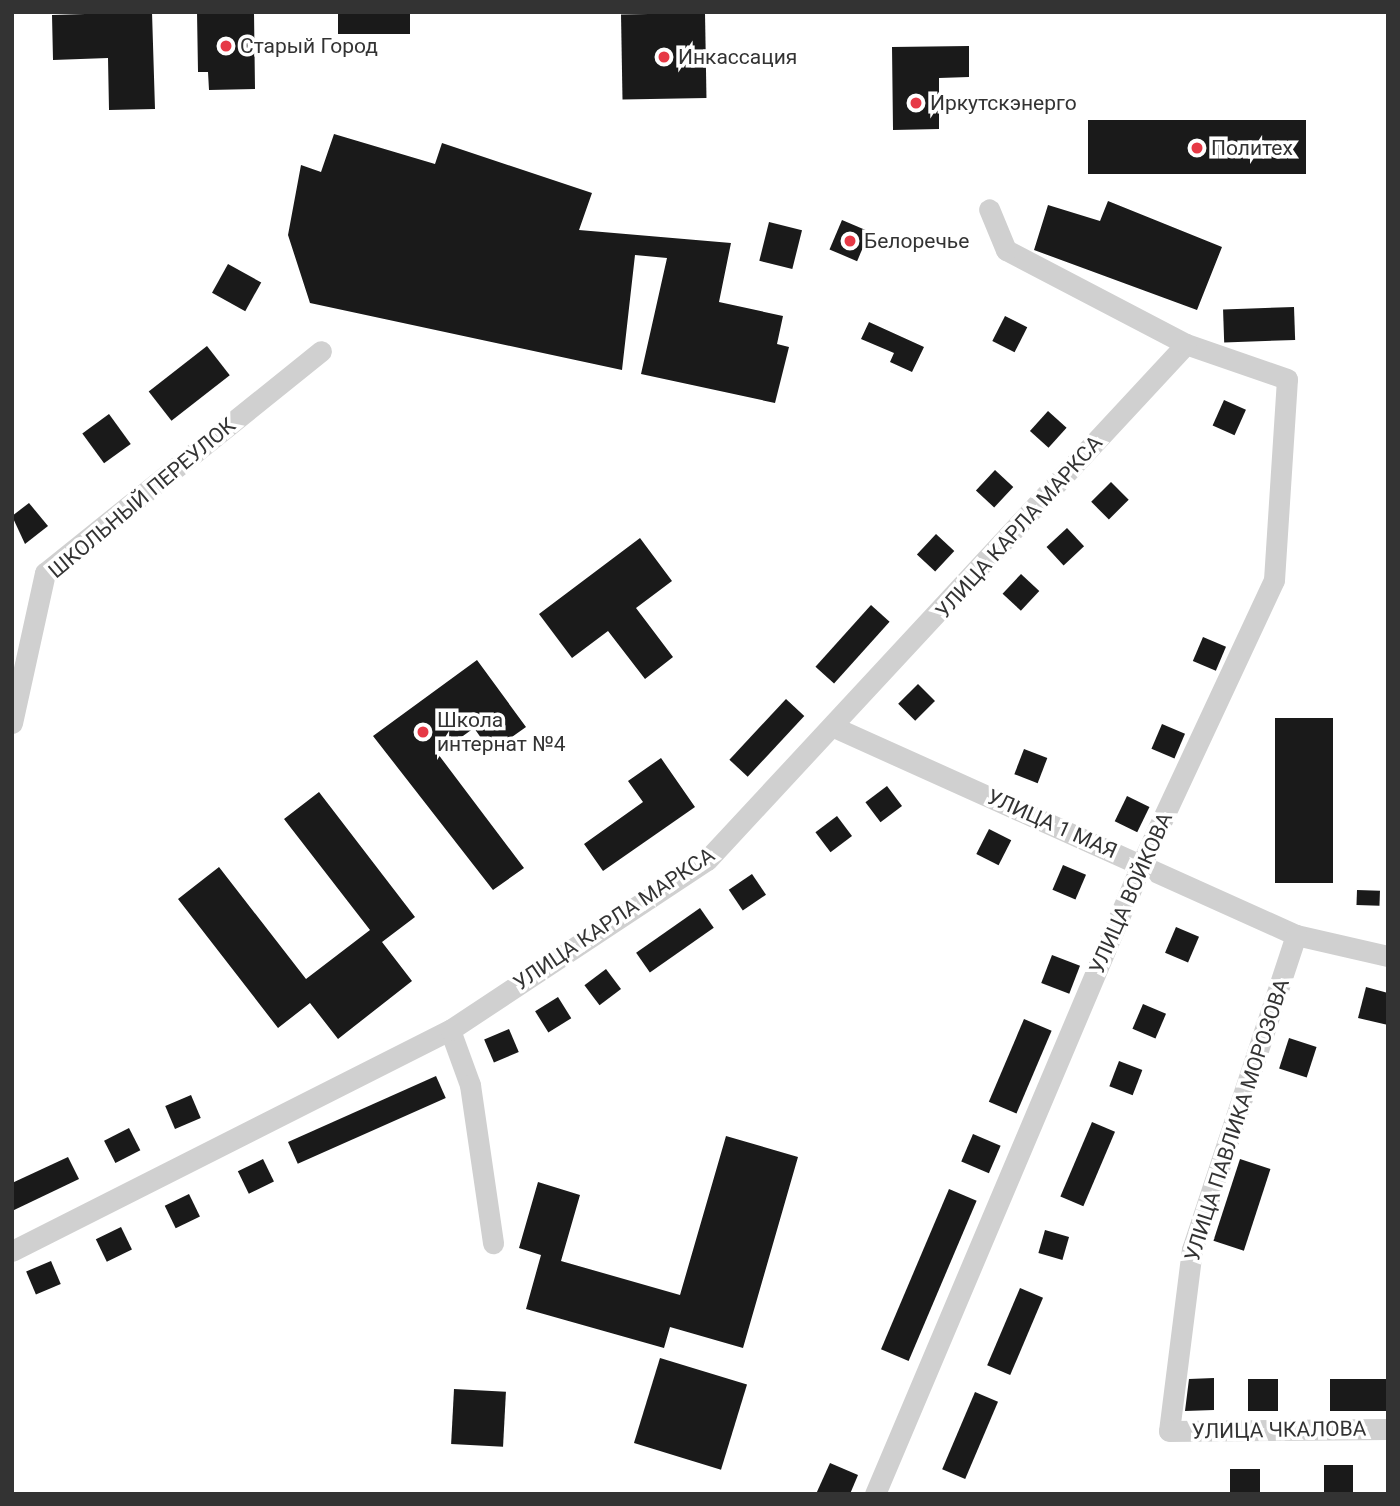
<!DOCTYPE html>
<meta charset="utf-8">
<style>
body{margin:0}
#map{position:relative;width:1400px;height:1506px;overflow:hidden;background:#fff;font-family:Roboto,sans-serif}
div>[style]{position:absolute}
.building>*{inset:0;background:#1a1a1a;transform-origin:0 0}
.minor>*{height:21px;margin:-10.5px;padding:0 10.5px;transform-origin:10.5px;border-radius:10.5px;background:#d0d0d0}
.dots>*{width:19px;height:19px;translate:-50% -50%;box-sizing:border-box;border:4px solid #fff;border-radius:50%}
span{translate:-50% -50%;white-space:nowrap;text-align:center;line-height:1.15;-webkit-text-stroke:7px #fff;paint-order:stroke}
.poi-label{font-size:21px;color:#333}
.left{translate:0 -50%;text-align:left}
.street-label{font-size:21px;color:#333}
.frame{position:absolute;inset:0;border:14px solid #333;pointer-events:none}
</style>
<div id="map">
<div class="building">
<div style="clip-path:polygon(152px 12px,155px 109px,109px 110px,108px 58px,53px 60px,52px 15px)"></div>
<div style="clip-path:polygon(197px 12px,254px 12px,255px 89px,209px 90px,208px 72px,198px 72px)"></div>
<div style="left:338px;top:12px;width:72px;height:22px"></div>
<div style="left:705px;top:13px;width:85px;height:84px;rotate:89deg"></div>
<div style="clip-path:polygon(969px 46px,969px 77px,939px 78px,939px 129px,893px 130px,892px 47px)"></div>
<div style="left:1306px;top:120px;width:54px;height:218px;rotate:90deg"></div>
<div style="clip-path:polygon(334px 134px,435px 164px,442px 143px,592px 193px,579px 230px,731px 243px,719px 302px,783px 316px,777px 344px,789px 347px,775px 403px,641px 374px,667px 258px,635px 255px,622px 370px,310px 303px,288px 235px,301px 165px,321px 172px)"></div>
<div style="clip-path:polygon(1108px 201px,1222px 247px,1197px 310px,1034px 250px,1048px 205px,1100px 221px)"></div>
<div style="left:842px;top:220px;width:30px;height:32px;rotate:23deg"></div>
<div style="left:769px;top:222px;width:34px;height:40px;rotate:14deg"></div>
<div style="left:228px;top:264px;width:38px;height:33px;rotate:29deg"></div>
<div style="left:1294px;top:307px;width:33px;height:71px;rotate:88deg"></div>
<div style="left:1005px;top:316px;width:25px;height:28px;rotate:27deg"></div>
<div style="clip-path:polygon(869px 322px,924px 347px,912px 372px,890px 362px,894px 353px,861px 339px)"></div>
<div style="left:207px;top:346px;width:37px;height:74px;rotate:52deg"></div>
<div style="left:1224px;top:400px;width:24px;height:28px;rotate:24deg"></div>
<div style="left:1048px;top:411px;width:25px;height:27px;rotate:42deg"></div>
<div style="left:109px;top:414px;width:37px;height:33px;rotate:54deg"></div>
<div style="left:995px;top:470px;width:25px;height:28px;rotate:43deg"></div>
<div style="left:1111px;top:482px;width:25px;height:28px;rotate:45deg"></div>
<div style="clip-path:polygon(29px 503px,48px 526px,25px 544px,12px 516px)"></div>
<div style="left:1067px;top:528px;width:25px;height:28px;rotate:47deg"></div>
<div style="left:936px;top:534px;width:25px;height:28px;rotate:43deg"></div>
<div style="clip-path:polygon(640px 538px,672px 581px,636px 608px,673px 657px,645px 679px,608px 631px,572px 658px,539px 614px)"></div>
<div style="left:1021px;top:574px;width:25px;height:27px;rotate:43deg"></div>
<div style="left:871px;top:605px;width:25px;height:83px;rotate:42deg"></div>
<div style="left:1203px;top:637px;width:25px;height:26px;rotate:23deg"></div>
<div style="clip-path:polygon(477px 660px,526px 727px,491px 752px,474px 728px,438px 754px,524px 868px,493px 890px,373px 736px)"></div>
<div style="left:918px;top:684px;width:24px;height:28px;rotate:45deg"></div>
<div style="left:786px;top:699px;width:25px;height:83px;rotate:43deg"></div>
<div style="left:1333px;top:718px;width:165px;height:58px;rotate:90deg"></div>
<div style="left:1162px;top:724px;width:25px;height:27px;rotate:23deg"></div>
<div style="left:1024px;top:749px;width:25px;height:27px;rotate:21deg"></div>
<div style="clip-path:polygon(661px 758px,695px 807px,603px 871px,584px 844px,643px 802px,628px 781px)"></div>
<div style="left:887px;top:786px;width:25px;height:27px;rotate:53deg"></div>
<div style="clip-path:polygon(319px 792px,415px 917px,382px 942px,412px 981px,338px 1039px,310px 1003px,278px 1028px,178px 899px,219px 867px,306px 979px,370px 930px,284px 819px)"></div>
<div style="left:1127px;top:796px;width:25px;height:28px;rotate:26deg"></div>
<div style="left:837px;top:816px;width:25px;height:27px;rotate:53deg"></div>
<div style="left:989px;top:829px;width:25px;height:28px;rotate:27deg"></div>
<div style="left:1063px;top:865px;width:25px;height:27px;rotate:23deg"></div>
<div style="left:752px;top:874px;width:25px;height:28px;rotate:56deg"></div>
<div style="left:1357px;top:890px;width:23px;height:15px;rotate:2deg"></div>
<div style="left:700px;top:908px;width:24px;height:78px;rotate:55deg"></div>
<div style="left:1176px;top:927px;width:25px;height:28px;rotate:23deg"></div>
<div style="left:1052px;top:955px;width:30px;height:30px;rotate:21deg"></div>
<div style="left:606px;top:969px;width:25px;height:27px;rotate:53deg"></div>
<div style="clip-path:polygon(1366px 987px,1388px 993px,1388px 1025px,1358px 1018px)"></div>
<div style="left:558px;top:997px;width:25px;height:27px;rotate:58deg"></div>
<div style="left:1143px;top:1004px;width:25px;height:27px;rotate:23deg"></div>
<div style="left:1024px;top:1019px;width:30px;height:90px;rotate:23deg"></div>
<div style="left:509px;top:1029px;width:25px;height:27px;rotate:67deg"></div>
<div style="left:1289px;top:1038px;width:29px;height:32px;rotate:18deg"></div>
<div style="left:1119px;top:1061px;width:25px;height:27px;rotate:21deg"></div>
<div style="left:436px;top:1076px;width:24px;height:162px;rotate:66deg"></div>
<div style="left:191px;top:1095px;width:25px;height:28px;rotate:67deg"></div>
<div style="left:1092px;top:1122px;width:25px;height:81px;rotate:23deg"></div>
<div style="left:129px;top:1128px;width:25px;height:28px;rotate:63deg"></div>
<div style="left:973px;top:1134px;width:30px;height:30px;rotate:23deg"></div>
<div style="clip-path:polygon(726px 1136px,798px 1157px,743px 1348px,670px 1327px,664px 1348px,526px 1309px,541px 1255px,519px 1248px,538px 1182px,580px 1195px,561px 1261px,680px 1295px)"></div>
<div style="clip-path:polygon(68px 1157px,79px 1179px,12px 1211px,12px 1183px)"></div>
<div style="left:263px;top:1159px;width:25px;height:28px;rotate:64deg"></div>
<div style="left:1240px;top:1159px;width:32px;height:86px;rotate:18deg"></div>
<div style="left:949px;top:1189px;width:30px;height:174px;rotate:23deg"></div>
<div style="left:189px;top:1194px;width:25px;height:27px;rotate:64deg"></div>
<div style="left:121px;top:1227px;width:25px;height:28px;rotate:64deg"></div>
<div style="left:1045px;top:1230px;width:25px;height:24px;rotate:16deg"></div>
<div style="left:51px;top:1261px;width:25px;height:27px;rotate:67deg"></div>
<div style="left:1020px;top:1288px;width:25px;height:84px;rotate:23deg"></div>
<div style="left:660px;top:1358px;width:91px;height:89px;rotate:17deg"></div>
<div style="clip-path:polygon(1214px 1378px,1214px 1410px,1185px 1411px,1189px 1379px)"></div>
<div style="left:1248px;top:1379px;width:30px;height:32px"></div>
<div style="left:1330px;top:1379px;width:58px;height:32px"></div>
<div style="left:454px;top:1389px;width:52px;height:55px;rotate:3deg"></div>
<div style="left:975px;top:1392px;width:25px;height:84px;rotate:23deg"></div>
<div style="clip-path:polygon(830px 1463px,858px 1475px,850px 1494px,816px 1494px)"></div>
<div style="left:1324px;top:1465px;width:29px;height:29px"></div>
<div style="left:1230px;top:1469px;width:30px;height:25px"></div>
</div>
<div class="minor">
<div style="left:12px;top:723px;width:154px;rotate:-77.6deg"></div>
<div style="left:45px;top:573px;width:354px;rotate:-38.8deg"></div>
<div style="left:836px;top:728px;width:504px;rotate:24.23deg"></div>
<div style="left:1296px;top:935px;width:94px;rotate:12.9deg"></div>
<div style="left:1296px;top:935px;width:331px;rotate:108.3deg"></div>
<div style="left:1192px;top:1249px;width:183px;rotate:97.2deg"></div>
<div style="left:1169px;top:1431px;width:219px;rotate:-0.5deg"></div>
<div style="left:450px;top:1030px;width:59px;rotate:70deg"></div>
<div style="left:470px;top:1085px;width:160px;rotate:81.7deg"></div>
<div style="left:12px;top:1251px;width:491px;rotate:-26.8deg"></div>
<div style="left:450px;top:1030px;width:308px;rotate:-33.5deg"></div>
<div style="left:707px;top:860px;width:704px;rotate:-47.13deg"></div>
<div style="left:875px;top:1494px;width:685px;rotate:-67.06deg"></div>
<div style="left:1142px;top:863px;width:312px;rotate:-65deg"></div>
<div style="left:1274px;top:580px;width:201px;rotate:-86.3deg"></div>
<div style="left:1287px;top:379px;width:107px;rotate:-160.9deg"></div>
<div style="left:1186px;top:344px;width:203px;rotate:-152.4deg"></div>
<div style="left:1006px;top:250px;width:44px;rotate:-112.5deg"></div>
</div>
<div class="dots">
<div style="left:226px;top:46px;background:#e63946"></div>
<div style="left:664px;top:57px;background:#e63946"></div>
<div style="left:916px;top:103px;background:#e63946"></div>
<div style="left:1197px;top:148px;background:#e63946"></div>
<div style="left:850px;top:241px;background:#e63946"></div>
<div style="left:423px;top:732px;background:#e63946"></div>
</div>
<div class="poi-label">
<span class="left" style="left:240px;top:46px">Старый Город</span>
<span class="left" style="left:678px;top:57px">Инкассация</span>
<span class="left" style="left:930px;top:103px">Иркутскэнерго</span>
<span class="left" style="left:1211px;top:148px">Политех</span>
<span class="left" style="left:864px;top:241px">Белоречье</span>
<span class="left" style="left:437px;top:732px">Школа<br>интернат №4</span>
</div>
<div class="street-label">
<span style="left:142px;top:498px;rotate:-40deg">ШКОЛЬНЫЙ ПЕРЕУЛОК</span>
<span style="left:1019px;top:527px;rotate:-48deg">УЛИЦА КАРЛА МАРКСА</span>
<span style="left:1052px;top:824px;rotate:24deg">УЛИЦА 1 МАЯ</span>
<span style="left:1131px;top:893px;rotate:-66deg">УЛИЦА ВОЙКОВА</span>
<span style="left:614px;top:919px;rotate:-34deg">УЛИЦА КАРЛА МАРКСА</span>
<span style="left:1237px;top:1120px;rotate:-72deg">УЛИЦА ПАВЛИКА МОРОЗОВА</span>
<span style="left:1279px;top:1430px;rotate:-1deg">УЛИЦА ЧКАЛОВА</span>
</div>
<div class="frame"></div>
</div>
